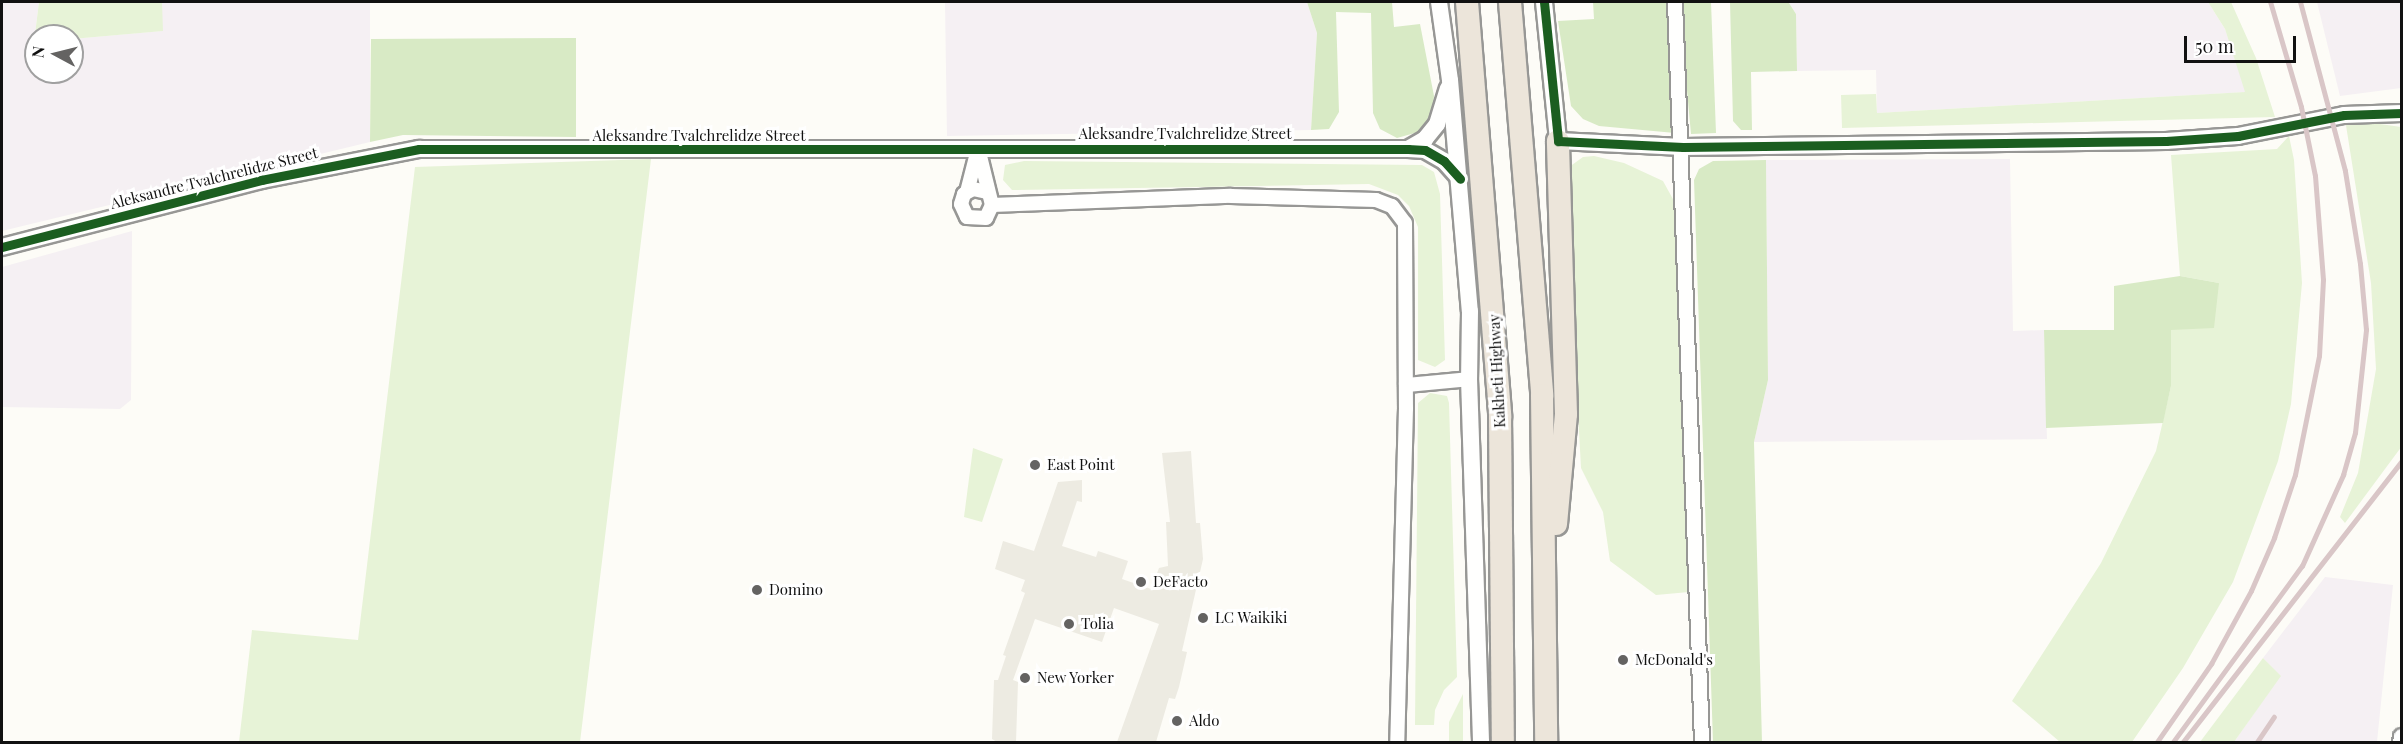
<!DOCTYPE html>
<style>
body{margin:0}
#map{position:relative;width:2403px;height:744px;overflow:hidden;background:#fdfcf7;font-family:"Playfair Display",serif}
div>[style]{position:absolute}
.industrial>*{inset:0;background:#f5f0f3}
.green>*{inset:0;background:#e7f3d7}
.forest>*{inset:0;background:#d8eac5}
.plaza>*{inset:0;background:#edebe2}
.roads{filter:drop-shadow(2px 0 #979795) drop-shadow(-2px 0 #979795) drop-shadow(0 2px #979795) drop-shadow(0 -2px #979795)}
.minor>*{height:14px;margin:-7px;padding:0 7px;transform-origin:7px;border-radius:7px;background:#fffffe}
.tertiary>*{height:16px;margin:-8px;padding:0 8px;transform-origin:8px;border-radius:8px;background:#fffffe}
.trunk>*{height:22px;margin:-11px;padding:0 11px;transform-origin:11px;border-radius:11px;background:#ece5da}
.rail>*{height:4.5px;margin:-2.25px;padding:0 2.25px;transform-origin:2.25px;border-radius:2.25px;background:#d9c6c7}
.cycleway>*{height:9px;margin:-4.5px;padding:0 4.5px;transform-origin:4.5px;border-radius:4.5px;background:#1b5e20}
.dots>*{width:16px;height:16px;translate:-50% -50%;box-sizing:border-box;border:3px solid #fff;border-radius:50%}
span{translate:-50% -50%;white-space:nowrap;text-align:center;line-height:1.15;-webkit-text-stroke:6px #fff;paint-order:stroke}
.street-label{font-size:15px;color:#111}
.poi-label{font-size:15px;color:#111}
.left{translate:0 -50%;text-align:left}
.frame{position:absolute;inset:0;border:3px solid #111;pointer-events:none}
.north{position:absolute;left:24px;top:24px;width:60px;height:60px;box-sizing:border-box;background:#fff;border:2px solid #a0a0a0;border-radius:50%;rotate:277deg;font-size:16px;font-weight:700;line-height:24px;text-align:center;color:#111}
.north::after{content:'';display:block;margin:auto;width:21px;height:27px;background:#646362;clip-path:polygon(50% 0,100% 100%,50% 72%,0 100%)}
.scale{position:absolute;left:2184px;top:36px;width:112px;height:27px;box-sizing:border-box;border:3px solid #111;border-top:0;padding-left:8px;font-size:18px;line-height:21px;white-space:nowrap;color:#111;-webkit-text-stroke:4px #fff;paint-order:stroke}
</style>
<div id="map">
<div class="industrial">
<div style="clip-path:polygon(2px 2px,39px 2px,34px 42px,36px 72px,72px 72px,72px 39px,162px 31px,162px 2px,370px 2px,370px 142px,2px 231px)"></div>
<div style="clip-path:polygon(945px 2px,1307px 2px,1317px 33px,1311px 130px,947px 136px)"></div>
<div style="clip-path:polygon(1780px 2px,2208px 2px,2225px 29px,2246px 92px,1877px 113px,1876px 70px,1797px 71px,1796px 14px,1789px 3px)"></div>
<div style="clip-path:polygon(2317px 2px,2401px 2px,2401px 88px,2340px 96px)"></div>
<div style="clip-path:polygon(2010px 159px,2013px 331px,2044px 330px,2047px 439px,1754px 442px,1768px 380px,1766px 160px)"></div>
<div style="clip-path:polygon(132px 231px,131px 400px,120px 409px,2px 407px,2px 267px)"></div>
<div style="clip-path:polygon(2325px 577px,2393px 585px,2377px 742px,2234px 742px,2280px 676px,2263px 658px)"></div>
</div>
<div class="green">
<div style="clip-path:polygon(39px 2px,162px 2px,163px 31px,72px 39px,36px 36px,34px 42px)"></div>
<div style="clip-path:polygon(2208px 2px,2231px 2px,2256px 58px,2275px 117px,1842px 128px,1841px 95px,1876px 94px,1877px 113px,2245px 92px,2225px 29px)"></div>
<div style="clip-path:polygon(2345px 119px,2401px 127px,2402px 446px,2345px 523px,2340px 517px,2358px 473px,2376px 369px,2371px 283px)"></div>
<div style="clip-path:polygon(2289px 136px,2294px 160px,2302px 283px,2291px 404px,2278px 461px,2233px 582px,2183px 668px,2132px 742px,2060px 742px,2012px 701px,2101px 563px,2156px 451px,2171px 386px,2171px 330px,2219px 283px,2180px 276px,2171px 155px,2277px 149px)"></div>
<div style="clip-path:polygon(1594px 156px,1624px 163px,1663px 181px,1674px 201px,1689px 592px,1656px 595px,1610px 561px,1603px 512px,1581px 468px,1565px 170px,1583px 157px)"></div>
<div style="clip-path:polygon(651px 159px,580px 742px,239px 742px,252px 630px,358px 640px,415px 167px)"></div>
<div style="clip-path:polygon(1024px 161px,1422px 165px,1434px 172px,1440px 194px,1445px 360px,1435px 367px,1418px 360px,1418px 227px,1409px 206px,1398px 195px,1369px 184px,1012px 190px,1003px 180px,1005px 165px)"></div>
<div style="clip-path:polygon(1430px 393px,1447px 396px,1449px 403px,1457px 677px,1444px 690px,1435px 710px,1434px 725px,1415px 725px,1418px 403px)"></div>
<div style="clip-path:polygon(973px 448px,1003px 459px,982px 522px,964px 517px)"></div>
<div style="clip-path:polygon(2263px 658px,2281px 676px,2234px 742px,2200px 742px)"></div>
<div style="clip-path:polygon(1463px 694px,1463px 742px,1449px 742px,1449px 722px)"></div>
</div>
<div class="forest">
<div style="clip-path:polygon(1307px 2px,1392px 2px,1394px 27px,1420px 24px,1434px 96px,1432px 117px,1422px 131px,1397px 138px,1380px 129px,1373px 113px,1371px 13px,1336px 12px,1339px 112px,1329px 129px,1311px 130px,1317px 33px)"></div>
<div style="clip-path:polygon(1593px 2px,1668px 2px,1675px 133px,1599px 126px,1583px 119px,1571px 106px,1558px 21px,1594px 19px)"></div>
<div style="clip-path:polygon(1679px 2px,1711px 2px,1716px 133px,1691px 134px)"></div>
<div style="clip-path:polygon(1730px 2px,1780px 2px,1789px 3px,1796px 14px,1797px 71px,1751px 72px,1752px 130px,1741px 130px,1733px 121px)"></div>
<div style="clip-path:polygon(576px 38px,576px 137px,403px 135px,370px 142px,371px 39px)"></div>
<div style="clip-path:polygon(1766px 160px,1768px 380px,1754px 442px,1762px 742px,1713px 742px,1694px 180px,1699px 169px,1713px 161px)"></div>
<div style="clip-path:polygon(2180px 276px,2219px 283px,2214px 328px,2171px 330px,2171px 386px,2163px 423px,2046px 428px,2044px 330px,2114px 330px,2114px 286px)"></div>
</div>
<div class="plaza">
<div style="clip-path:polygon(1191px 451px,1196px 523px,1200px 523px,1203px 559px,1182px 651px,1187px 652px,1179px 687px,1175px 699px,1169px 698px,1156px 742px,1117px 742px,1159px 624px,1114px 608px,1102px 642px,1035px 619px,1013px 680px,1018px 682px,1016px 742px,997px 742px,992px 739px,994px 680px,998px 680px,1006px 656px,1003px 655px,1025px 593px,1021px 591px,1025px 580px,995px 569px,1003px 541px,1034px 551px,1058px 482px,1082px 480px,1082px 502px,1077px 501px,1062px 546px,1096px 557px,1098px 551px,1128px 561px,1122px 579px,1151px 589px,1159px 568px,1168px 566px,1166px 522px,1170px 522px,1162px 453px)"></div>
</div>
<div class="roads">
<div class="minor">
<div style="left:1675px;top:2px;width:740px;rotate:87.91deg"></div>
<div style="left:978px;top:148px;width:59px;rotate:76.2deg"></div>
<div style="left:992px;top:205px;width:14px;rotate:115deg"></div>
<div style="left:986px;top:218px;width:19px;rotate:-177deg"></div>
<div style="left:967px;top:217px;width:14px;rotate:-115deg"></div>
<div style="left:961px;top:204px;width:10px;rotate:-73deg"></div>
<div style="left:964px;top:194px;width:10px;rotate:-29deg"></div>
<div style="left:973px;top:189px;width:14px;rotate:12deg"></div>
<div style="left:967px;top:192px;width:40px;rotate:-75.6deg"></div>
<div style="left:992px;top:205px;width:239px;rotate:-2.2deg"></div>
<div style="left:1231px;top:196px;width:145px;rotate:1.6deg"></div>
<div style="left:1376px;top:200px;width:17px;rotate:21deg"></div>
<div style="left:1392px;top:206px;width:21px;rotate:53deg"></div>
<div style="left:1405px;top:223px;width:185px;rotate:89.7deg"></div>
<div style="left:1406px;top:408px;width:334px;rotate:91.5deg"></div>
<div style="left:1406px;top:385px;width:63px;rotate:-5.4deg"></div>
</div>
<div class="tertiary">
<div style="left:1439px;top:2px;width:79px;rotate:82deg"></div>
<div style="left:1450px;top:80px;width:232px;rotate:85.1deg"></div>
<div style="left:1470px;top:311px;width:68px;rotate:90.8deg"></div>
<div style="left:1469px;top:379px;width:363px;rotate:88.1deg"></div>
<div style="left:1544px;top:2px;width:140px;rotate:84.2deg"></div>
<div style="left:1558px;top:141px;width:125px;rotate:2.7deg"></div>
<div style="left:1683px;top:147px;width:483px;rotate:-0.7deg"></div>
<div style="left:2166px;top:141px;width:72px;rotate:-4deg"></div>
<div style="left:2238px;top:136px;width:108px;rotate:-11.2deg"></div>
<div style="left:2344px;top:115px;width:58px;rotate:-2deg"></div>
<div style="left:1408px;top:149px;width:20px;rotate:-30deg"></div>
<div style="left:1425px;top:139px;width:19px;rotate:-51deg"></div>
<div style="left:1437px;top:124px;width:37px;rotate:-73deg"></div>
<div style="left:2px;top:247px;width:268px;rotate:-14.5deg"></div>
<div style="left:261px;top:180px;width:161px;rotate:-11.1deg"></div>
<div style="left:419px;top:149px;width:989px"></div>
<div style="left:1408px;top:149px;width:17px;rotate:3deg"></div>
<div style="left:1425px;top:150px;width:22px;rotate:30deg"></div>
<div style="left:1444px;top:161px;width:24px;rotate:48deg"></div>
<div style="left:2401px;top:742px;width:5px;rotate:-79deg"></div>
</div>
<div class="trunk">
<div style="left:1467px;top:2px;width:415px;rotate:85.4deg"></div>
<div style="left:1500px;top:416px;width:326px;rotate:89.5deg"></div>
<div style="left:1510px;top:2px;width:394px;rotate:85.3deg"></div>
<div style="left:1542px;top:395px;width:347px;rotate:89.3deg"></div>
<div style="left:1556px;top:524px;width:110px;rotate:-84.8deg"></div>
<div style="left:1566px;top:414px;width:273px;rotate:-91.7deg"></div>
</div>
</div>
<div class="rail">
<div style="left:2157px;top:742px;width:95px;rotate:-55.3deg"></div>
<div style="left:2211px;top:664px;width:83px;rotate:-61.3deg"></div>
<div style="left:2251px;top:591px;width:58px;rotate:-66.5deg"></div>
<div style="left:2274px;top:538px;width:66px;rotate:-71.6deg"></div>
<div style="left:2295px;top:475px;width:121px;rotate:-78.6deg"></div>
<div style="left:2319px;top:356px;width:76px;rotate:-87deg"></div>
<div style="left:2323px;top:280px;width:104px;rotate:-94.4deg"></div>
<div style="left:2315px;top:176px;width:70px;rotate:-101.5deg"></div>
<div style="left:2301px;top:107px;width:109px;rotate:-106.4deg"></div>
<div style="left:2173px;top:742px;width:218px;rotate:-53.8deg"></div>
<div style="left:2302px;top:566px;width:100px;rotate:-65.7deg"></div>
<div style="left:2343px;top:475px;width:44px;rotate:-74.1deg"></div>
<div style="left:2355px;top:433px;width:104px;rotate:-83.9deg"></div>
<div style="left:2366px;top:330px;width:66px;rotate:-95.2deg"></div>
<div style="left:2360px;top:264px;width:94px;rotate:-99.2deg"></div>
<div style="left:2345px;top:171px;width:175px;rotate:-104.9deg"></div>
<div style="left:2183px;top:742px;width:356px;rotate:-52.1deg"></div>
<div style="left:2257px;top:742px;width:30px;rotate:-56deg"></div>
</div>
<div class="cycleway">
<div style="left:1544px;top:2px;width:140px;rotate:84.2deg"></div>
<div style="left:1558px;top:141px;width:125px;rotate:2.7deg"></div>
<div style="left:1683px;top:147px;width:483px;rotate:-0.7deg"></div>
<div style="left:2166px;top:141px;width:72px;rotate:-4deg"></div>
<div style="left:2238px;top:136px;width:108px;rotate:-11.2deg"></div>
<div style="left:2344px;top:115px;width:58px;rotate:-2deg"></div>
<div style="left:2px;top:247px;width:268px;rotate:-14.5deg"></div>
<div style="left:261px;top:180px;width:161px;rotate:-11.1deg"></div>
<div style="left:419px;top:149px;width:989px"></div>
<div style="left:1408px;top:149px;width:17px;rotate:3deg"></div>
<div style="left:1425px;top:150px;width:22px;rotate:30deg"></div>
<div style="left:1444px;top:161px;width:24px;rotate:48deg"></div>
</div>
<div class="dots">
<div style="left:1035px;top:465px;background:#646362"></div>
<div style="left:1141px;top:582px;background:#646362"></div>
<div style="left:757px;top:590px;background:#646362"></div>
<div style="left:1203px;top:618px;background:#646362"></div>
<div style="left:1069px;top:624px;background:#646362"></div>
<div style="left:1623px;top:660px;background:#646362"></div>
<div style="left:1025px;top:678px;background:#646362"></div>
<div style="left:1177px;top:721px;background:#646362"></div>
</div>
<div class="street-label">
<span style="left:1185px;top:134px">Aleksandre Tvalchrelidze Street</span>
<span style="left:699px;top:136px">Aleksandre Tvalchrelidze Street</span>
<span style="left:214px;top:178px;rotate:-14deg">Aleksandre Tvalchrelidze Street</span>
<span style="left:1497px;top:371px;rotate:-93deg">Kakheti Highway</span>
</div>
<div class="poi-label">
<span class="left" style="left:1047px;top:465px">East Point</span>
<span class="left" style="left:1153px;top:582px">DeFacto</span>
<span class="left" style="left:769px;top:590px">Domino</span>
<span class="left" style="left:1215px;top:618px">LC Waikiki</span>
<span class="left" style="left:1081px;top:624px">Tolia</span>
<span class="left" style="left:1635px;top:660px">McDonald's</span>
<span class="left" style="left:1037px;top:678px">New Yorker</span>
<span class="left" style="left:1189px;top:721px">Aldo</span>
</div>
<div class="frame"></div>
<div class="north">N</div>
<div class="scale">50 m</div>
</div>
